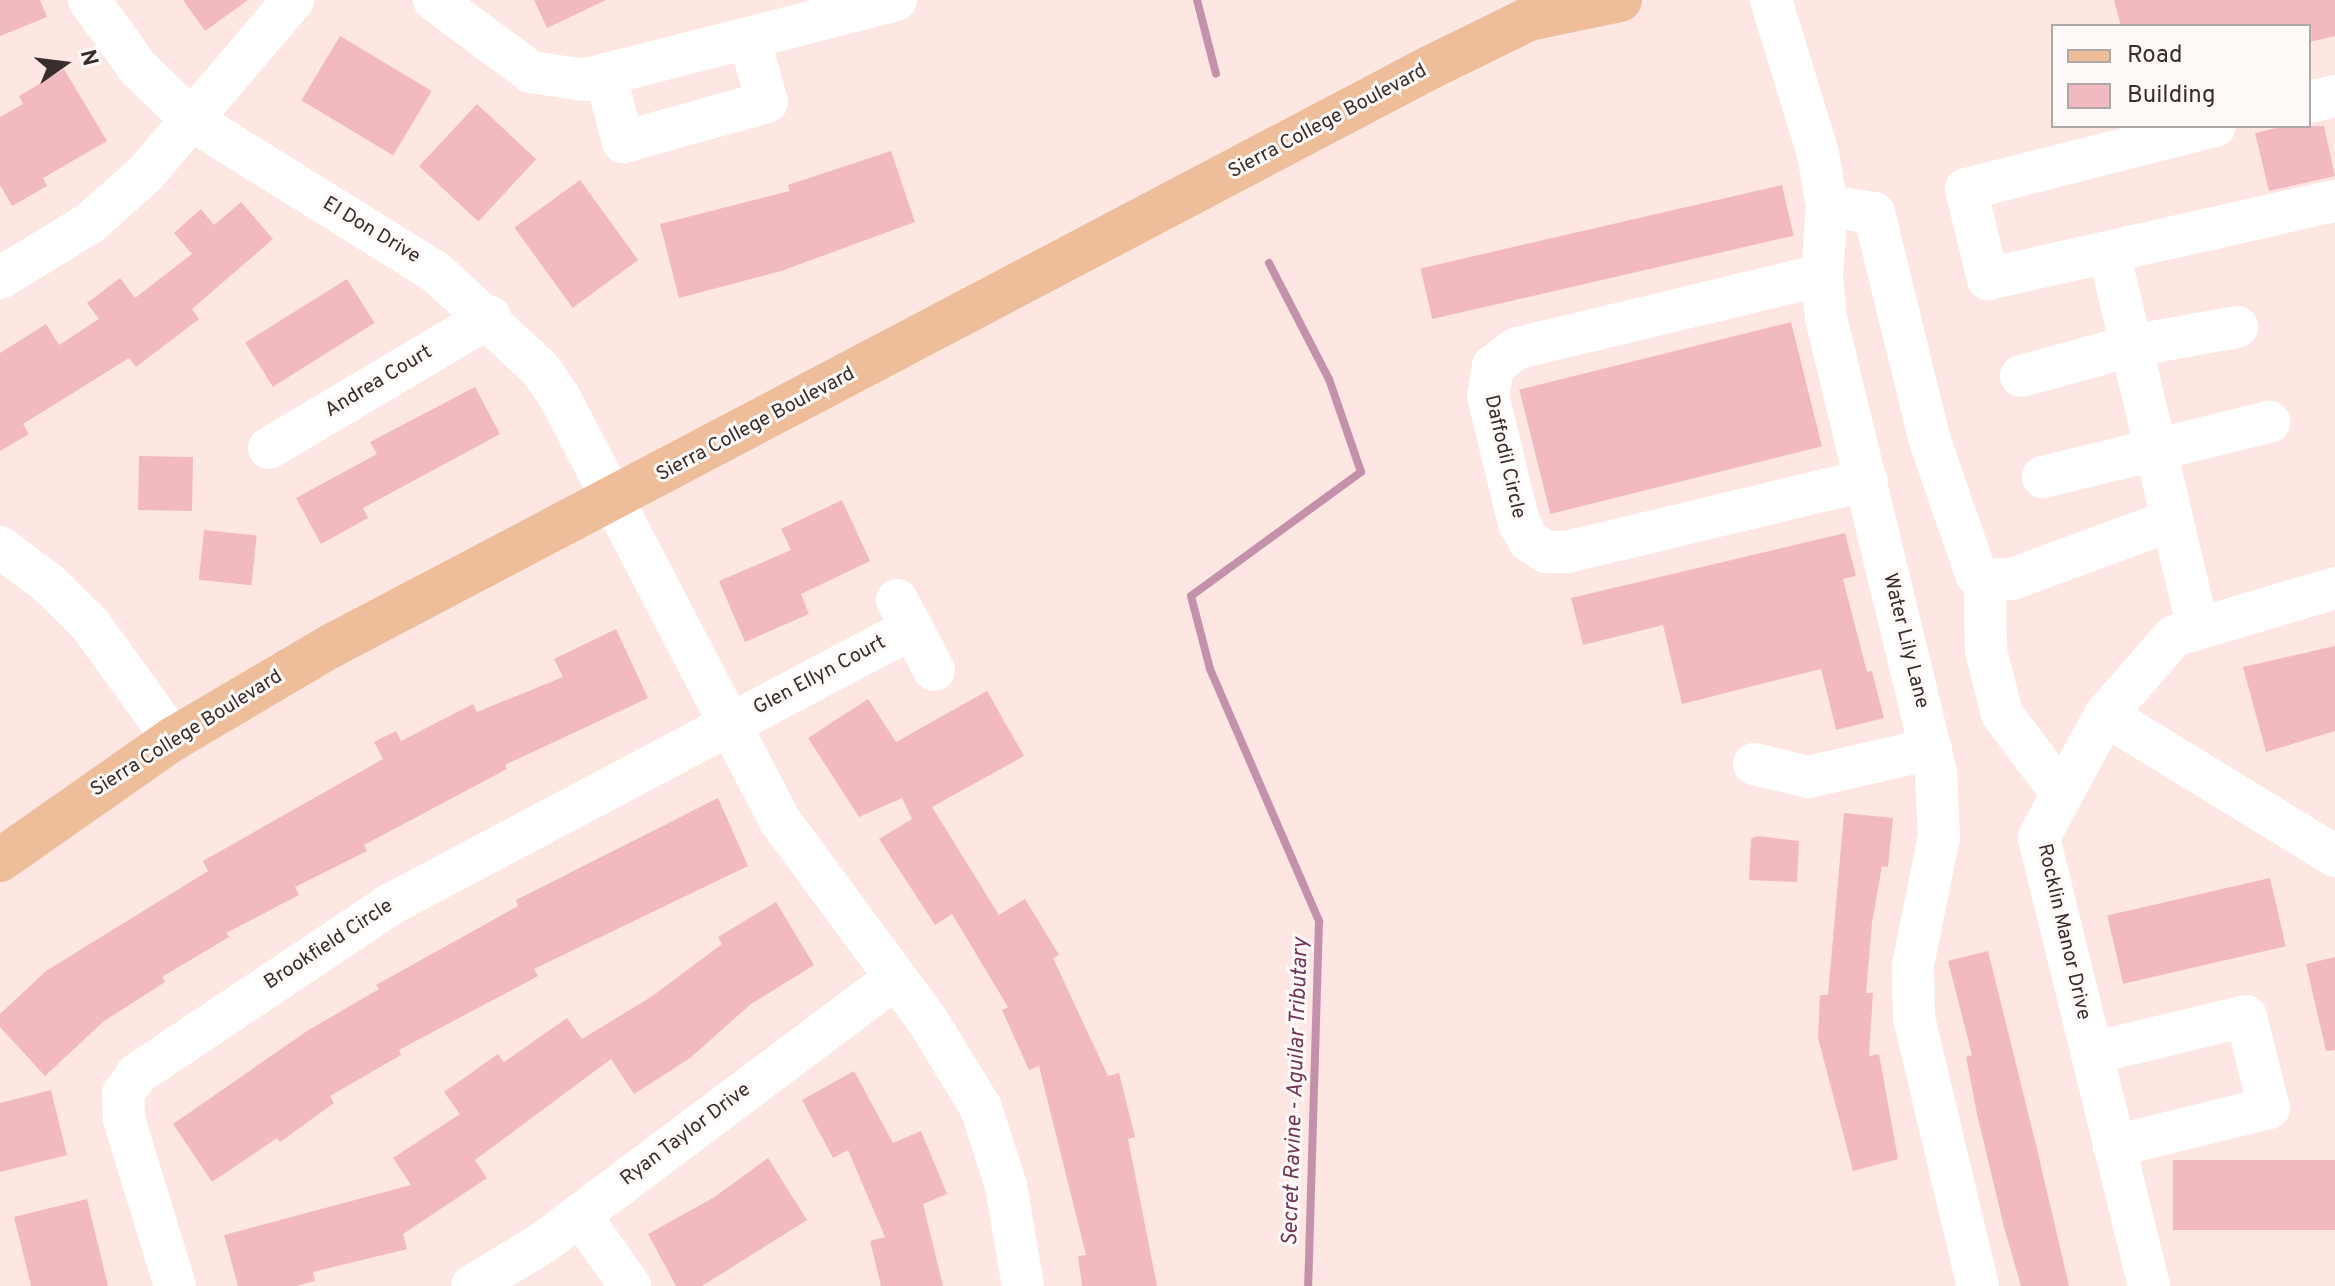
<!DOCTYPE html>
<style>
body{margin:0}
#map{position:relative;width:2335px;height:1286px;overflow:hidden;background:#fee7e2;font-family:Overpass,sans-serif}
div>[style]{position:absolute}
.stream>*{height:8px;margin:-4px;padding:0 4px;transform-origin:4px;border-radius:4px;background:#c392aa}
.building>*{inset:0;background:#f2b9c0;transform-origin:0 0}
.minor>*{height:42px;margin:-21px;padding:0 21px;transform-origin:21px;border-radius:21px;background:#fff}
.major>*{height:44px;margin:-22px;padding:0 22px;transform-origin:22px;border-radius:22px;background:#eebe9b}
span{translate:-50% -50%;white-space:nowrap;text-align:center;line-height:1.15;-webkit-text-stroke:6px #fff9f8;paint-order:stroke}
.street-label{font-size:20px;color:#382e2b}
.water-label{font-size:22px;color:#723556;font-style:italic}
.legend{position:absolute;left:2051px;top:24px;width:260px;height:104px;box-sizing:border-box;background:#fff9f8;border:2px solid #afa8a6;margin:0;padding:10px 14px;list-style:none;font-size:24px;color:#382e2b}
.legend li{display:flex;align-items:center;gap:16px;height:40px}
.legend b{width:40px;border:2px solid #afa8a6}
.north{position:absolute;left:24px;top:24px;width:80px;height:80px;-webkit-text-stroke:6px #fff9f8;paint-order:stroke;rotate:76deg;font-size:22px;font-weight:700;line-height:32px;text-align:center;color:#382e2b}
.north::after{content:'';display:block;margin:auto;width:28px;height:36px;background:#382e2b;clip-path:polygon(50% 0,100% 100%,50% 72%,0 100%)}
</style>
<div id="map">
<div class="stream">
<div style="left:1197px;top:0;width:76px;rotate:75.6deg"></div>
<div style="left:1269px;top:263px;width:131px;rotate:62.7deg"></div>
<div style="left:1329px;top:379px;width:98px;rotate:71deg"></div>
<div style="left:1361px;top:472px;width:210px;rotate:143.9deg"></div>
<div style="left:1191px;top:596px;width:75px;rotate:75.4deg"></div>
<div style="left:1210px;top:669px;width:275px;rotate:66.6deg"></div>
<div style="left:1319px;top:921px;width:365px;rotate:91.7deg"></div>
</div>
<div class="building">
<div style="clip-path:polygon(0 0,40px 0,47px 17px,0 36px)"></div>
<div style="clip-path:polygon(183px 0,248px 0,205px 31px)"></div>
<div style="clip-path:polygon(534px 0,606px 0,547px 28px)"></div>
<div style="clip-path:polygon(2114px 0,2335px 0,2335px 36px,2309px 42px,2309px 26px,2121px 26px)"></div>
<div style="left:340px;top:36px;width:107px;height:75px;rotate:31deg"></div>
<div style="clip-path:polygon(64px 69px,107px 141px,43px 178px,47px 186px,12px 206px,0 185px,0 117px,23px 104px,19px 96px)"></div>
<div style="left:477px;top:104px;width:81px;height:85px;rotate:43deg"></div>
<div style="clip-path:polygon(2285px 126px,2324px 126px,2335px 176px,2269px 191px,2255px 133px)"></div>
<div style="clip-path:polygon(891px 151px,915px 222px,781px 271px,679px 298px,660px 224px,790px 191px,788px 185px)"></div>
<div style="left:580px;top:180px;width:99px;height:81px;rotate:54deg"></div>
<div style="left:1782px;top:185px;width:52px;height:371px;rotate:77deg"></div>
<div style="clip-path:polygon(241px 202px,273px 239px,192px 309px,199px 319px,136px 367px,129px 358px,23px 424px,29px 434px,0 451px,0 353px,46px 324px,59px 345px,99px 319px,87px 303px,120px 278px,135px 298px,192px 254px,174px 233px,201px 209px,214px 225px)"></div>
<div style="left:347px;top:279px;width:52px;height:120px;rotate:58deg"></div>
<div style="left:1791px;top:322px;width:128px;height:280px;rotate:76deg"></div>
<div style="clip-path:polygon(475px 387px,500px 434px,363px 508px,368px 518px,321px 544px,296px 498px,377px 454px,370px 442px)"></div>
<div style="left:139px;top:456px;width:54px;height:54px;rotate:1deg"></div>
<div style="clip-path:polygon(842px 500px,870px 561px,801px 594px,809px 614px,745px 642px,719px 581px,791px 550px,781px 529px)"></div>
<div style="left:204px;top:530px;width:53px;height:50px;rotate:6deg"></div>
<div style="clip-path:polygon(1845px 533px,1856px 576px,1843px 579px,1867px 672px,1872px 671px,1884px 718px,1836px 730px,1821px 669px,1682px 704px,1663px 625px,1583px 645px,1571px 598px)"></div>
<div style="clip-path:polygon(616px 629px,648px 698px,505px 765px,507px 769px,364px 845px,367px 851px,295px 887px,299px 895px,226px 933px,229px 937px,162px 977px,165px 982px,104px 1021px,45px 1076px,0 1027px,0 1014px,46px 971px,208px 871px,203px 861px,383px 759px,374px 742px,396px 731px,401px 741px,473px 704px,477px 712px,563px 677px,554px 659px)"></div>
<div style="clip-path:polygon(2335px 646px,2335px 731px,2266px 752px,2243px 667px)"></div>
<div style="clip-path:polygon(987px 691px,1024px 756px,932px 807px,999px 915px,1025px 899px,1059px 955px,1053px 958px,1108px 1076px,1119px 1073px,1135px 1137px,1128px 1139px,1157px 1286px,1082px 1286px,1078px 1256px,1086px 1255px,1039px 1066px,1029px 1070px,1002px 1010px,1008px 1007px,952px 914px,935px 925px,879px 839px,912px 819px,902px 798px,859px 817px,808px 738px,868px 699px,896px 742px)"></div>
<div style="clip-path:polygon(718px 798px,748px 866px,534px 969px,538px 976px,399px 1050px,401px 1055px,330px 1096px,334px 1103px,280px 1142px,277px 1138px,212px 1182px,173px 1124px,307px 1031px,379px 989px,376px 985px,518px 906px,516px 900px)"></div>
<div style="clip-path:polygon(1844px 813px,1893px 818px,1888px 867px,1882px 866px,1872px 923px,1866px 993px,1873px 993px,1869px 1056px,1879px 1054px,1898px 1159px,1853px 1171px,1818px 1038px,1820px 995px,1828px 995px)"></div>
<div style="clip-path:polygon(1757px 836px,1799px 841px,1797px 882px,1749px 880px,1751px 839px)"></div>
<div style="left:2270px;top:878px;width:70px;height:167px;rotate:77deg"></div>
<div style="clip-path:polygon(776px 902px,814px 965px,751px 1004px,690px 1058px,634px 1094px,611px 1059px,475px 1160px,487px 1178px,403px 1234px,407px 1249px,313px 1272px,315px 1281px,296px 1286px,238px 1286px,224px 1235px,411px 1185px,393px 1158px,460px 1114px,444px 1092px,498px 1054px,504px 1062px,567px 1018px,582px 1039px,651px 997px,722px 944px,718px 937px)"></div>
<div style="clip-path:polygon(1988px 951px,2037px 1149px,2069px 1286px,2021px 1286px,2004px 1227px,1977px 1114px,1966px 1057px,1972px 1055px,1948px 961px)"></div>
<div style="clip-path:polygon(2335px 957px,2335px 1050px,2326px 1051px,2306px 964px)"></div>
<div style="clip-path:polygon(854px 1071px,893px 1143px,921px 1131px,947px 1194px,923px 1204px,943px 1286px,881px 1286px,870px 1241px,885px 1237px,848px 1150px,833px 1158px,802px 1100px)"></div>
<div style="clip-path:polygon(51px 1090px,67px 1155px,0 1172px,0 1103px)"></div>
<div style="clip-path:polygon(768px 1158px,807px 1220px,702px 1286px,676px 1286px,648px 1234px,713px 1198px)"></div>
<div style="left:2335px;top:1160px;width:70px;height:162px;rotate:90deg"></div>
<div style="clip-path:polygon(87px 1199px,108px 1286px,31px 1286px,14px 1217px)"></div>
</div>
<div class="minor">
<div style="left:89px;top:0;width:84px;rotate:54.2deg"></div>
<div style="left:138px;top:68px;width:76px;rotate:43.9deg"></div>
<div style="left:193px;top:121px;width:286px;rotate:31.9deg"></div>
<div style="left:436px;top:272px;width:142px;rotate:43deg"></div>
<div style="left:540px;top:369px;width:35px;rotate:55deg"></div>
<div style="left:560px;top:398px;width:478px;rotate:62.5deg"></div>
<div style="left:781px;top:822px;width:250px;rotate:53.6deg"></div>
<div style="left:929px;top:1023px;width:100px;rotate:58.5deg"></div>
<div style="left:981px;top:1108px;width:82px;rotate:72.2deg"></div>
<div style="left:1006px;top:1186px;width:101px;rotate:80.4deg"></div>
<div style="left:434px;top:0;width:121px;rotate:36.6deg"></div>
<div style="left:531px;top:72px;width:53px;rotate:8.7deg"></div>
<div style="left:583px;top:80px;width:323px;rotate:-14.3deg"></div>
<div style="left:1771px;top:0;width:161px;rotate:73deg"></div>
<div style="left:1818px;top:154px;width:53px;rotate:80.2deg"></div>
<div style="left:1827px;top:206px;width:69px;rotate:94.1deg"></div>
<div style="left:1822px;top:275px;width:43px;rotate:84.7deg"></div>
<div style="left:1826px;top:318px;width:469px;rotate:76.4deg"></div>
<div style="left:1936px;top:774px;width:62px;rotate:87.2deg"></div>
<div style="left:1939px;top:836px;width:132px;rotate:101.4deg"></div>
<div style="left:1913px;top:965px;width:53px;rotate:88.9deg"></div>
<div style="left:1914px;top:1018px;width:276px;rotate:76.6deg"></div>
<div style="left:605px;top:74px;width:70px;rotate:75.2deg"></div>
<div style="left:623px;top:142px;width:149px;rotate:-15.5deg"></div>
<div style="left:767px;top:102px;width:66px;rotate:-105.7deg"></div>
<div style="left:2309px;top:102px;width:27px;rotate:-13deg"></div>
<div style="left:2215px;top:126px;width:257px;rotate:165.8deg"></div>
<div style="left:1966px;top:189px;width:93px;rotate:76.3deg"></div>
<div style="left:1988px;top:279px;width:356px;rotate:-12.7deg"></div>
<div style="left:1827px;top:206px;width:48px;rotate:8.5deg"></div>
<div style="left:1874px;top:213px;width:235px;rotate:76.2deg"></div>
<div style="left:1930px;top:441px;width:141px;rotate:70.9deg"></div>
<div style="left:1976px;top:574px;width:11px;rotate:34deg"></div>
<div style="left:1985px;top:580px;width:27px;rotate:-2deg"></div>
<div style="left:2012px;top:579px;width:171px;rotate:-20.2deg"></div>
<div style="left:2109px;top:252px;width:387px;rotate:76.7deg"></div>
<div style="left:1822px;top:275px;width:314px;rotate:166.5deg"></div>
<div style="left:1517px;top:348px;width:30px;rotate:143deg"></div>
<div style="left:1493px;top:366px;width:30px;rotate:99deg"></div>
<div style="left:1488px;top:396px;width:131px;rotate:76.3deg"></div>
<div style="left:1519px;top:523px;width:21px;rotate:61deg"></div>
<div style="left:1529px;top:541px;width:20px;rotate:33deg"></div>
<div style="left:1546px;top:552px;width:21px"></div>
<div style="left:1567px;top:552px;width:308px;rotate:-13.5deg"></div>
<div style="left:0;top:278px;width:105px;rotate:-31.4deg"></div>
<div style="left:90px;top:223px;width:74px;rotate:-41.7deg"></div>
<div style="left:145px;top:174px;width:228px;rotate:-49.6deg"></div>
<div style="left:2021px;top:376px;width:114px;rotate:-15.3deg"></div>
<div style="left:2131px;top:346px;width:108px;rotate:-10.2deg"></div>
<div style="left:269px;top:448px;width:257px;rotate:-30.7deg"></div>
<div style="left:2043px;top:477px;width:233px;rotate:-13.7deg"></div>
<div style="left:0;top:547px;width:59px;rotate:36.7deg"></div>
<div style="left:47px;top:582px;width:60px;rotate:44.3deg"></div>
<div style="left:90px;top:624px;width:142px;rotate:54.2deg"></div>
<div style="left:1985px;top:580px;width:71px;rotate:89.2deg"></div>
<div style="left:1986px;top:651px;width:65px;rotate:75.7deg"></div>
<div style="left:2002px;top:714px;width:100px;rotate:53.1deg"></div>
<div style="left:897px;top:600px;width:79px;rotate:62.1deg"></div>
<div style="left:2105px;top:715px;width:270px;rotate:31.5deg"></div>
<div style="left:1754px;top:764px;width:56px;rotate:13.5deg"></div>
<div style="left:1808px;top:777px;width:126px;rotate:-12.8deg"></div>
<div style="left:2092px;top:1053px;width:158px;rotate:-13.5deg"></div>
<div style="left:2246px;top:1016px;width:95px;rotate:76deg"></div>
<div style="left:2269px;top:1108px;width:160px;rotate:166.2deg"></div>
<div style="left:580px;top:1215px;width:87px;rotate:54.8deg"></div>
<div style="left:175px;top:1286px;width:175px;rotate:-107deg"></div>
<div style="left:124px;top:1119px;width:25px;rotate:-92deg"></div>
<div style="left:123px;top:1094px;width:24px;rotate:-55deg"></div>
<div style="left:137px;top:1074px;width:306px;rotate:-33.8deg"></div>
<div style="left:391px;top:904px;width:590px;rotate:-27.91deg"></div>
<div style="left:472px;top:1286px;width:84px;rotate:-31.4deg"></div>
<div style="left:544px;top:1242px;width:439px;rotate:-36.9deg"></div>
<div style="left:2149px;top:1286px;width:462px;rotate:-103.8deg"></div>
<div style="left:2039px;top:837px;width:139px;rotate:-61.6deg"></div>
<div style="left:2105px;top:715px;width:105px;rotate:-48.9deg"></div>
<div style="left:2174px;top:636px;width:168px;rotate:-16.6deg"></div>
</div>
<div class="major">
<div style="left:0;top:860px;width:211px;rotate:-35deg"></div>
<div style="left:173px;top:739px;width:183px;rotate:-30.5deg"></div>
<div style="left:331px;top:646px;width:1243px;rotate:-27.76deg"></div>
<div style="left:1431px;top:67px;width:109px;rotate:-26.1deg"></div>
<div style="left:1529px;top:19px;width:93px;rotate:-11.8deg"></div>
</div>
<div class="street-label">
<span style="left:1328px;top:122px;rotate:-28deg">Sierra College Boulevard</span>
<span style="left:371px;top:231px;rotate:31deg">El Don Drive</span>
<span style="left:379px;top:382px;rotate:-31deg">Andrea Court</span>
<span style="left:756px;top:425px;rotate:-28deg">Sierra College Boulevard</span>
<span style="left:1504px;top:457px;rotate:77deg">Daffodil Circle</span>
<span style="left:1905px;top:641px;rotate:76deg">Water Lily Lane</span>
<span style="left:820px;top:676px;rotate:-28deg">Glen Ellyn Court</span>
<span style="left:187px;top:734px;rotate:-32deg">Sierra College Boulevard</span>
<span style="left:2063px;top:932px;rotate:77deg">Rocklin Manor Drive</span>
<span style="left:329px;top:945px;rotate:-33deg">Brookfield Circle</span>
<span style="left:686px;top:1135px;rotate:-37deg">Ryan Taylor Drive</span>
</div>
<div class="water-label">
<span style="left:1296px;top:1092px;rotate:-88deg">Secret Ravine - Aguilar Tributary</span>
</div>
<ul class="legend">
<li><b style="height:10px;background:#eebe9b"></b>Road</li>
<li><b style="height:22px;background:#f2b9c0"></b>Building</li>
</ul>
<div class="north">N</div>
</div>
